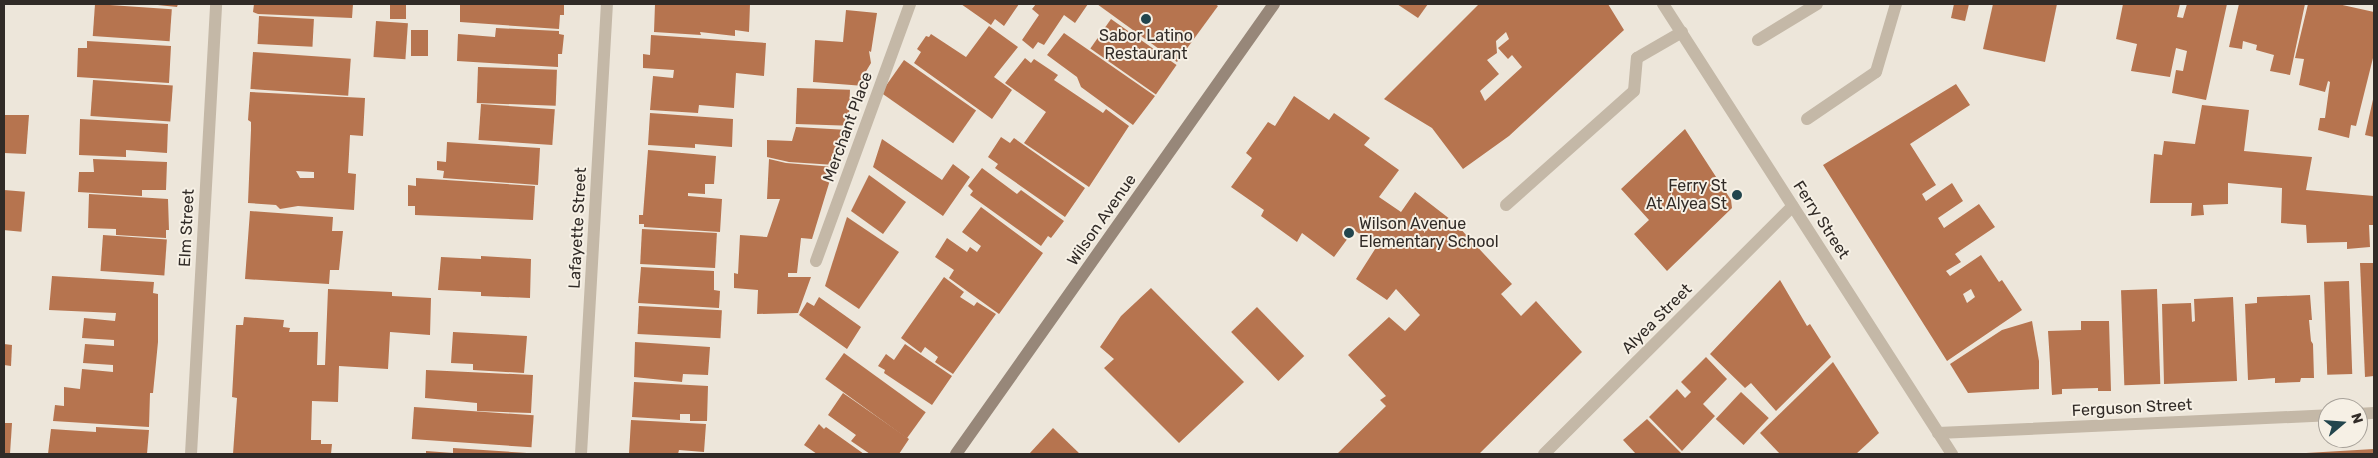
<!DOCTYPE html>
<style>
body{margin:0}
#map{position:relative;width:2378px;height:458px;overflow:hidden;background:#ede6da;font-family:Rubik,sans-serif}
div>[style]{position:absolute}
.building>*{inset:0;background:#b6744f;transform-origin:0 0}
.service>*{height:12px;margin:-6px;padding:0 6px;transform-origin:6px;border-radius:6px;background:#c4b8a7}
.minor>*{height:12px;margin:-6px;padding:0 6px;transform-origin:6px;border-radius:6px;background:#c4b8a7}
.tertiary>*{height:12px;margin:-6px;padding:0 6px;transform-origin:6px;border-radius:6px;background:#c4b8a7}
.secondary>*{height:12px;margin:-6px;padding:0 6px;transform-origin:6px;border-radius:6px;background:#978779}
.dots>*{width:14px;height:14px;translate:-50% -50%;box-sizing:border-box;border:2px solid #f6f0e5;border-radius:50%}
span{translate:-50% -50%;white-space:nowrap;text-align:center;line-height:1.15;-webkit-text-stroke:4px #f6f0e5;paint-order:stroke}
.poi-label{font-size:16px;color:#312b27}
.right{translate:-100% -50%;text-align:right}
.left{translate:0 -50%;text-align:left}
.street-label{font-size:16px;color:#312b27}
.frame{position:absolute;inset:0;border:5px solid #312b27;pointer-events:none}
.north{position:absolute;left:2318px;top:398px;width:50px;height:50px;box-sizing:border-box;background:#f6f0e5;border:1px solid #a7a199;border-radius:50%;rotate:72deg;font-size:14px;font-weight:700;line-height:20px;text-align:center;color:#312b27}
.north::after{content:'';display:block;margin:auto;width:18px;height:22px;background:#22454d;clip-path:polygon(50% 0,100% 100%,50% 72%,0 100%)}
</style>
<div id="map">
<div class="building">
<div style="left:95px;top:4px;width:77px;height:32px;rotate:4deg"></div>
<div style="clip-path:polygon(148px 4px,178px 4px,177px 7px)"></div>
<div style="clip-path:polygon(254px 4px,353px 4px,352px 18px,258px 14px,253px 12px)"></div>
<div style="left:390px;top:4px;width:16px;height:15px"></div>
<div style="clip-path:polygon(460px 4px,564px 4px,564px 15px,560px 15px,559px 29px,460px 22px)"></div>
<div style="clip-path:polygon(655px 4px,750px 4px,749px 32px,735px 30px,735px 36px,700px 32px,701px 35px,654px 32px)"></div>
<div style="clip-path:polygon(961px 4px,1019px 4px,1004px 26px,995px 19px,991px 25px)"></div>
<div style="clip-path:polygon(1036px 4px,1088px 4px,1075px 23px,1064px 15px,1044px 45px,1038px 42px,1033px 49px,1022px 40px,1039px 15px,1032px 9px)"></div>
<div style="clip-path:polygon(1097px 4px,1215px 4px,1218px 6px,1177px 62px)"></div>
<div style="clip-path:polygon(1397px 4px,1428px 4px,1418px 18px)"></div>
<div style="clip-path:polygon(evenodd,1479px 4px,1608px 4px,1624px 30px,1509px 136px,1463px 169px,1432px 128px,1384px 99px,1479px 4px,1506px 32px,1509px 39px,1498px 48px,1508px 59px,1512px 55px,1522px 67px,1485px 101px,1480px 91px,1499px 74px,1487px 60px,1497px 53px,1496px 41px,1506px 32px)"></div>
<div style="clip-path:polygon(1954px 4px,1969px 4px,1965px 21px,1951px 18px)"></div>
<div style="clip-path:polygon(1993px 4px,2057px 4px,2045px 62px,1983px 49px)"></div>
<div style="clip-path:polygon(2123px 4px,2180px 4px,2177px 17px,2183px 18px,2187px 4px,2227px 4px,2206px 100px,2172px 93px,2176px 70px,2183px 71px,2187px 51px,2176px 48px,2170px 77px,2131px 71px,2137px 44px,2116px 39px)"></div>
<div style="clip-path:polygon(2239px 4px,2305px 4px,2290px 75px,2270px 71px,2274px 55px,2256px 50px,2257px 45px,2243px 41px,2242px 49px,2229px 47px)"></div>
<div style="clip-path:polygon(2308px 4px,2338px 4px,2374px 12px,2374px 54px,2356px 126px,2351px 125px,2349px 138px,2318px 130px,2320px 118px,2325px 118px,2330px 82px,2328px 81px,2325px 92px,2299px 85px,2304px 59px,2295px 58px)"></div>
<div style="clip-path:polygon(846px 10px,877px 13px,871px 52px,869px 51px,871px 63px,865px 73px,864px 86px,813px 82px,815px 40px,843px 42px)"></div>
<div style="left:259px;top:16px;width:55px;height:28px;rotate:3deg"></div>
<div style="left:1111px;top:19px;width:80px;height:36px;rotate:35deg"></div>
<div style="left:376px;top:21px;width:32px;height:36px;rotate:4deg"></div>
<div style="clip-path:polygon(989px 26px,1018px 47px,994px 77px,1012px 90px,992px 119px,914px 63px,921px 52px,917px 49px,926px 36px,929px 37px,931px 34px,966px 57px)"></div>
<div style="clip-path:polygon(496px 28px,559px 31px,559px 34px,564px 35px,562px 54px,558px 54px,558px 67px,457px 61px,458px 34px,495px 37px)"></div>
<div style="left:411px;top:30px;width:17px;height:26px"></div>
<div style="clip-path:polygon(1064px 33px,1155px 96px,1133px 125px,1081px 87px,1077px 77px,1047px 55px)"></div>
<div style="clip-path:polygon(651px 35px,766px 43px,764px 76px,736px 73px,734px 108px,699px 105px,698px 113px,650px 110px,653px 76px,673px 78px,674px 70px,643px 68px,643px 54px,650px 55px)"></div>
<div style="clip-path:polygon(87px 41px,171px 46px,169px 83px,77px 77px,78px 48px,87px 48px)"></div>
<div style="left:253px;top:52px;width:98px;height:37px;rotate:4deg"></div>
<div style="clip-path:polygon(1025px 58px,1031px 63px,1034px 59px,1058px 75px,1054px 80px,1103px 113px,1106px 109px,1129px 126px,1089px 187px,1024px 143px,1046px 112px,1005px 83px)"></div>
<div style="left:904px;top:60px;width:88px;height:40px;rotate:35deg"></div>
<div style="left:478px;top:67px;width:79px;height:36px;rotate:2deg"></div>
<div style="left:93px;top:80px;width:80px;height:36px;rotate:4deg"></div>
<div style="clip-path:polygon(evenodd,1956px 84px,1970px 105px,1910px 144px,1936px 185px,1922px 194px,1926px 201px,1952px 183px,1963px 201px,1938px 218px,1944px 228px,1979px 204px,1995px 227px,1955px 254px,1961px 262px,1946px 271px,1950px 276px,1981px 255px,1999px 282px,2002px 280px,2022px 310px,1947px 361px,1823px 165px,1956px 84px,1971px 289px,1975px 297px,1967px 303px,1963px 294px,1971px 289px)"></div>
<div style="left:797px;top:88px;width:53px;height:36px;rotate:2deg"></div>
<div style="clip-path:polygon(evenodd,250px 92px,365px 98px,363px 136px,350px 135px,348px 173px,356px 174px,354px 210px,298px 206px,280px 209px,276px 205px,248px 203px,251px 130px,251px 122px,248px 120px,250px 92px,296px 171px,314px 172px,314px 178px,300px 178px,296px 171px)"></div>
<div style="clip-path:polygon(2374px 95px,2374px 137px,2365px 135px)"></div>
<div style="clip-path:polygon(1294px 96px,1329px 120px,1334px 113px,1370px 138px,1364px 145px,1399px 170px,1379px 197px,1401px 212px,1415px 192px,1455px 223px,1512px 284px,1501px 294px,1521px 316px,1536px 301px,1582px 352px,1479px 454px,1337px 454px,1386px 406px,1380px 400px,1386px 396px,1348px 355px,1389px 317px,1405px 331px,1420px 315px,1396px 289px,1387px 300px,1356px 279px,1377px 246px,1354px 230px,1334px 257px,1302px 233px,1297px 242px,1261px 216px,1264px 210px,1231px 187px,1252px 158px,1246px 153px,1268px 122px,1275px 126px)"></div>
<div style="left:481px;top:104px;width:74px;height:36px;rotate:4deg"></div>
<div style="clip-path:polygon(2202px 105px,2249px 110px,2244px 151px,2312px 157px,2306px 190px,2374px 196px,2374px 225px,2369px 225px,2370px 247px,2347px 249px,2347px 242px,2307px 243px,2306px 225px,2281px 223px,2282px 188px,2228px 183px,2228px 204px,2203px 205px,2204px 215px,2191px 216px,2192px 203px,2150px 203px,2154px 154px,2162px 155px,2164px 141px,2195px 144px)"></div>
<div style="clip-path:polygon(650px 113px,733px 119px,732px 147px,695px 144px,695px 148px,648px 145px)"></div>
<div style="clip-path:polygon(4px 115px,29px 115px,26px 154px,4px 153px)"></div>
<div style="clip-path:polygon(80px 119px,168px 124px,167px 153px,126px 150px,126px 157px,79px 155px)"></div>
<div style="clip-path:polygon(796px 127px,848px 130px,835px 165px,789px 162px,767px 157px,767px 140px,792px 141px)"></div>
<div style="clip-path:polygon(1685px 129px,1731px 200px,1732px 208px,1667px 271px,1634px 234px,1649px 220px,1621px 189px)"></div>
<div style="clip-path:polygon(1001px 137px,1010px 143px,1014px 138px,1085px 188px,1065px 217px,995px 168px,998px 164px,988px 157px)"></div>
<div style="clip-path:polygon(882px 139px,942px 180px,953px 164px,970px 177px,943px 216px,873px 167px)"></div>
<div style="clip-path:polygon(447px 142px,540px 148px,538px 185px,443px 178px,444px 171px,437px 170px,437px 161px,446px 162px)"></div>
<div style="clip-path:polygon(648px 150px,716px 156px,714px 184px,705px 184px,705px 194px,688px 193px,688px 196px,722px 199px,720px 232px,644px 227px,644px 224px,639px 224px,639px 215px,643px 215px)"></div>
<div style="clip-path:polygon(93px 159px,167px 162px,166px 190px,142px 190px,142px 196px,78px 192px,79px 172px,94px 172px)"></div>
<div style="clip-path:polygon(769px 159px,786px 163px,834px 167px,812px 239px,801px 238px,797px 273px,788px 273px,788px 277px,811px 277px,798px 313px,757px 314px,758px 290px,734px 288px,734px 273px,738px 274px,740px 235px,767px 237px,780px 199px,767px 199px)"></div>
<div style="clip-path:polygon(982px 168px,1017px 194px,1021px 190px,1064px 221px,1051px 238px,1048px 236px,1041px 246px,970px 195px,973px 191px,968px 186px)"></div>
<div style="clip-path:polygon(869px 175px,906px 202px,883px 234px,851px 211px)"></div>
<div style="clip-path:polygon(416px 178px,535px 186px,533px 220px,415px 215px,415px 206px,408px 206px,408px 185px,416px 186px)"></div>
<div style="left:4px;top:190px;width:21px;height:40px;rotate:5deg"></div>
<div style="clip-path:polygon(89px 194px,168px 199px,169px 230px,166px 230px,166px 238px,116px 235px,116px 229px,88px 228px)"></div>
<div style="clip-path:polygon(981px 207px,1043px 253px,999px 314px,949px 278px,954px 270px,935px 257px,947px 238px,967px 252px,970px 247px,977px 252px,981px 246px,962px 232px)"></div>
<div style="clip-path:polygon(250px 211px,333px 217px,332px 231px,343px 231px,339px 270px,330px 270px,329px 284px,245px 279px)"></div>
<div style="clip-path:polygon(847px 217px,899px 252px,859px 309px,825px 286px)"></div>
<div style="left:642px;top:229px;width:75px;height:35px;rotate:3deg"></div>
<div style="left:103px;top:235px;width:64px;height:36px;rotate:4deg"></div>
<div style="clip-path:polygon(481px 256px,531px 259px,530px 298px,481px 296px,481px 292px,438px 290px,441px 257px,481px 259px)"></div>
<div style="clip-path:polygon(2360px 263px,2374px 263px,2374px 376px,2365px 377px)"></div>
<div style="clip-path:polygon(641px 267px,714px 271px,714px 290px,720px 291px,719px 308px,638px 303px)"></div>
<div style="clip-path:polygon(52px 276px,154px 282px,153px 293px,158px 294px,158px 342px,153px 393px,150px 393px,149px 427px,53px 421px,55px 405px,64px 406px,64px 387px,80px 389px,82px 369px,113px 372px,113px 365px,83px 363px,85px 344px,114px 346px,114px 340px,82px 338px,84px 318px,115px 321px,116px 313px,49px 310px)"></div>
<div style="clip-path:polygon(944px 277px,964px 292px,960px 297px,974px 306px,977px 302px,996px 314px,953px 374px,935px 362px,938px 357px,925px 347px,921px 353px,901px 338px)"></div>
<div style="clip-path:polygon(1780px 280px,1807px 326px,1810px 324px,1831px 357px,1776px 411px,1751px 383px,1745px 388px,1710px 354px)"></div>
<div style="left:2349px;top:281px;width:93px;height:25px;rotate:88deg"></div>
<div style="clip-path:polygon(1151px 288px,1244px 382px,1179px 443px,1104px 368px,1114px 359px,1100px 347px,1121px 316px)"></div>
<div style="clip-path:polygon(328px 289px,392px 292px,392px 296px,431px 298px,430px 335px,390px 332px,388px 369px,339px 366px,338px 402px,312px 401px,311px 440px,321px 440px,321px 444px,332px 444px,331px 454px,233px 454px,237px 398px,232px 397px,236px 325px,243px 325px,244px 317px,284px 320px,283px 327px,290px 328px,289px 332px,318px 332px,317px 365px,325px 365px)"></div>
<div style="left:2157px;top:289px;width:95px;height:36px;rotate:88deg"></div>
<div style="clip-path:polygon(2310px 295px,2312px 320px,2309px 320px,2311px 341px,2313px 344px,2314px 378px,2301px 378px,2300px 382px,2275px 383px,2275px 378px,2248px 380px,2245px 304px,2257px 303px,2257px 297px)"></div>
<div style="clip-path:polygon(819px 297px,861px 327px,847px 349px,799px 315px,807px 302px,814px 306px)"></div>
<div style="clip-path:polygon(2233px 297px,2237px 381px,2164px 384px,2162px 304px,2191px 303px,2192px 322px,2195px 321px,2194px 299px)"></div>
<div style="left:639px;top:306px;width:83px;height:28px;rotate:3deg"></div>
<div style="left:1257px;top:307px;width:68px;height:36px;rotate:46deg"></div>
<div style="clip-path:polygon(2032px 321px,2039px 361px,2039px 389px,1968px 393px,1950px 364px,2002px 330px)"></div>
<div style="clip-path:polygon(2081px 321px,2109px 321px,2111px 391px,2098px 391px,2098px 388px,2062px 389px,2062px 394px,2052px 395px,2048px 331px,2081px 330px)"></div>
<div style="clip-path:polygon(453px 332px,527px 336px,524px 373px,473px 370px,473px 364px,451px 363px)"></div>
<div style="clip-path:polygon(635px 342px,710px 347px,708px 375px,683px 374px,682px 382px,634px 377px)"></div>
<div style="clip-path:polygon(4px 344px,12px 345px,11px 366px,4px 365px)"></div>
<div style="clip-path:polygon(905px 344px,952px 376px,932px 405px,884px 373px,885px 370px,878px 366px,886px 354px,894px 360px)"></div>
<div style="left:844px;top:353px;width:101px;height:32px;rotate:36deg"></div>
<div style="clip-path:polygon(1706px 357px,1727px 379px,1703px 404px,1715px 416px,1682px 451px,1649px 417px,1677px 389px,1685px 398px,1691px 392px,1681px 382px)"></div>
<div style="clip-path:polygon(1833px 362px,1879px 433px,1856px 454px,1780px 454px,1760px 433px)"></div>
<div style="clip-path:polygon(426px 370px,533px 375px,531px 413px,477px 411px,477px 403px,425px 398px)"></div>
<div style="clip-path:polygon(634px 382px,708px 386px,707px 421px,690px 421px,690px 414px,680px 414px,680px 420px,632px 417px)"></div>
<div style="left:1741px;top:392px;width:38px;height:37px;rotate:43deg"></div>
<div style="clip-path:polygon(843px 393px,909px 439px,899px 454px,870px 454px,851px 441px,856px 435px,828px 415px)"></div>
<div style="left:414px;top:407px;width:120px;height:32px;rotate:4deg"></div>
<div style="clip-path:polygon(1647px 419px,1682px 454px,1636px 454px,1623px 440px)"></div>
<div style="clip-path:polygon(631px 420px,706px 424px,704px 452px,679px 450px,678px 454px,629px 454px)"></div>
<div style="clip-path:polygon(4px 423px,12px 423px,10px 454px,4px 454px)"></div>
<div style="clip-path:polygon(819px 424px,824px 429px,826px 427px,864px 454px,817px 454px,804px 445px)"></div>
<div style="clip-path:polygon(96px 427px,149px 430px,147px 454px,48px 454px,51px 429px,96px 432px)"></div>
<div style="clip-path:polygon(1053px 428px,1080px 454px,1029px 454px)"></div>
<div style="clip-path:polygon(453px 448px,527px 453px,527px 454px,426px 454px,426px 451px,453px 453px)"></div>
<div style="clip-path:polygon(2374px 449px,2374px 454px,2306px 454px,2306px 453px)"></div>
</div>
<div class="service">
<div style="left:1758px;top:40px;width:69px;rotate:-31.4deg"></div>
<div style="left:1807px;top:119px;width:83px;rotate:-34.3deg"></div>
<div style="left:1876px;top:72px;width:71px;rotate:-73.6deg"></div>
<div style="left:1506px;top:205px;width:171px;rotate:-41.7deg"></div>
<div style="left:1634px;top:91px;width:33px;rotate:-85deg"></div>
<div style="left:1637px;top:58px;width:52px;rotate:-30deg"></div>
</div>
<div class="minor">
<div style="left:816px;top:261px;width:274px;rotate:-69.9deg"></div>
<div style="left:2358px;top:414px;width:16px;rotate:-4deg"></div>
<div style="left:1938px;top:433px;width:390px;rotate:-2.6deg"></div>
<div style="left:191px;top:454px;width:451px;rotate:-86.8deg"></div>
<div style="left:1544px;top:454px;width:351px;rotate:-44.9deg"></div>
</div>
<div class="tertiary">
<div style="left:1663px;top:4px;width:535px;rotate:57.29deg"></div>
<div style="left:581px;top:454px;width:451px;rotate:-86.7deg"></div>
</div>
<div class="secondary">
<div style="left:956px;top:454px;width:551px;rotate:-54.75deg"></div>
</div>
<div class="dots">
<div style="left:1146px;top:19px;background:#22454d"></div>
<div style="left:1737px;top:195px;background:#22454d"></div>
<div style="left:1349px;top:233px;background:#22454d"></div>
</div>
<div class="poi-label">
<span style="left:1146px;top:45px">Sabor Latino<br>Restaurant</span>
<span class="right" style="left:1727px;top:195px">Ferry St<br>At Alyea St</span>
<span class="left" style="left:1359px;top:233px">Wilson Avenue<br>Elementary School</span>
</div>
<div class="street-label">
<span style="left:848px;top:127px;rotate:-70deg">Merchant Place</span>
<span style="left:1102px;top:220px;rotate:-55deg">Wilson Avenue</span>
<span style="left:1821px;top:220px;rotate:57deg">Ferry Street</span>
<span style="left:187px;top:228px;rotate:-87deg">Elm Street</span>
<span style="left:578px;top:228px;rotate:-87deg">Lafayette Street</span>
<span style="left:1657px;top:319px;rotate:-45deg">Alyea Street</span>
<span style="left:2132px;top:408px;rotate:-3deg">Ferguson Street</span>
</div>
<div class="frame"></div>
<div class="north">N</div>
</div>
